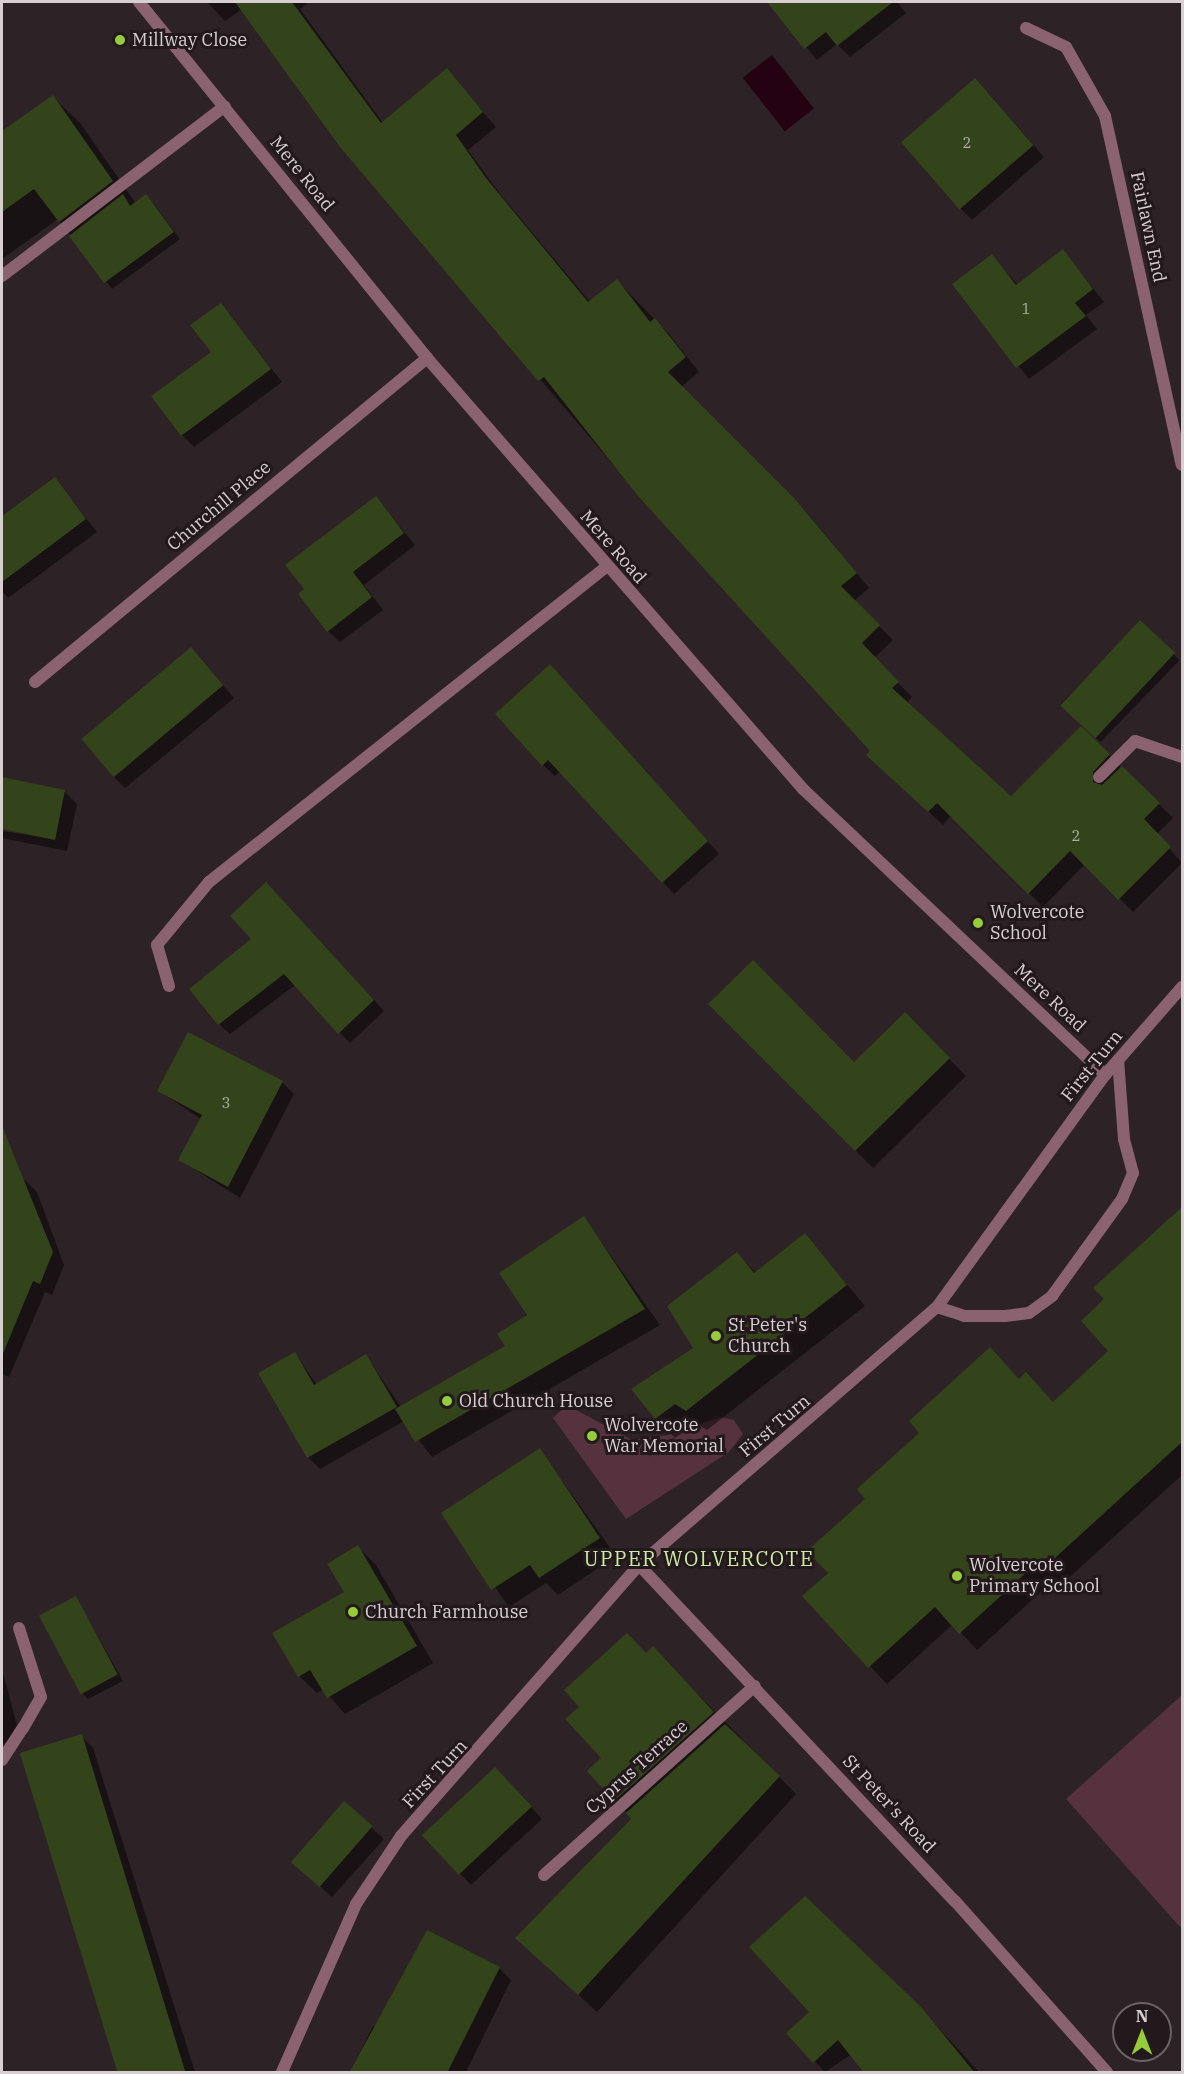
<!DOCTYPE html>
<style>
body{margin:0}
#map{position:relative;width:1184px;height:2074px;overflow:hidden;background:#2d2226;font-family:"IBM Plex Serif",serif}
div>[style]{position:absolute}
.green>*{inset:0;background:#56313e}
.water>*{inset:0;background:#250211;transform-origin:0 0}
.shadow>*{inset:0;background:#0007;transform-origin:0 0}
.building>*{inset:0;background:#33441b;transform-origin:0 0}
.service>*{height:12px;margin:-6px;padding:0 6px;transform-origin:6px;border-radius:6px;background:#8b6270}
.minor>*{height:12px;margin:-6px;padding:0 6px;transform-origin:6px;border-radius:6px;background:#8b6270}
.dots>*{width:16px;height:16px;translate:-50% -50%;box-sizing:border-box;border:3px solid #23191c;border-radius:50%}
span{translate:-50% -50%;white-space:nowrap;text-align:center;line-height:1.15;-webkit-text-stroke:6px #23191c;paint-order:stroke}
.number-label{font-size:15px;color:#aeaca4}
.number-label span{-webkit-text-stroke-width:0}
.poi-label{font-size:18px;color:#d7cfd2}
.left{translate:0 -50%;text-align:left}
.street-label{font-size:18px;color:#d7cfd2}
.neighbourhood-label{font-size:20px;color:#cbeba4;letter-spacing:1.5px}
.frame{position:absolute;inset:0;border:3px solid #d7cfd2;pointer-events:none}
.north{position:absolute;left:1112px;top:2002px;width:60px;height:60px;box-sizing:border-box;background:#23191c;border:2px solid #6b6265;border-radius:50%;rotate:0deg;font-size:16px;font-weight:700;line-height:24px;text-align:center;color:#d7cfd2}
.north::after{content:'';display:block;margin:auto;width:21px;height:27px;background:#96cc3a;clip-path:polygon(50% 0,100% 100%,50% 72%,0 100%)}
</style>
<div id="map">
<div class="green">
<div style="clip-path:polygon(567px 1405px,632px 1440px,668px 1435px,720px 1417px,734px 1420px,743px 1434px,729px 1452px,626px 1519px,553px 1418px)"></div>
<div style="clip-path:polygon(1182px 1695px,1182px 1925px,1180px 1927px,1066px 1799px)"></div>
</div>
<div class="water">
<div style="left:772px;top:55px;width:68px;height:37px;rotate:52deg"></div>
</div>
<div class="shadow">
<div style="clip-path:polygon(207px 2px,309px 2px,300px 9px,383px 123px,446px 70px,496px 127px,468px 150px,500px 194px,590px 302px,617px 281px,669px 334px,699px 372px,681px 387px,808px 514px,869px 588px,854px 601px,893px 640px,874px 658px,912px 697px,906px 703px,1011px 798px,1081px 728px,1173px 818px,1157px 834px,1182px 863px,1133px 912px,1085px 864px,1043px 907px,951px 815px,943px 825px,882px 769px,872px 751px,639px 495px,341px 146px,242px 9px,225px 21px)"></div>
<div style="clip-path:polygon(784px 2px,897px 2px,906px 13px,850px 57px,837px 44px,817px 60px,775px 9px)"></div>
<div style="clip-path:polygon(987px 92px,1044px 157px,972px 220px,960px 208px)"></div>
<div style="clip-path:polygon(53px 97px,81px 124px,136px 204px,153px 203px,180px 239px,112px 289px,58px 219px,2px 259px,2px 133px)"></div>
<div style="clip-path:polygon(1063px 251px,1104px 302px,1086px 315px,1097px 329px,1029px 379px,954px 284px,992px 256px,1018px 285px)"></div>
<div style="clip-path:polygon(221px 305px,282px 382px,194px 447px,182px 435px,213px 353px)"></div>
<div style="clip-path:polygon(55px 479px,97px 532px,8px 598px,2px 591px,2px 518px)"></div>
<div style="clip-path:polygon(376px 498px,415px 545px,364px 585px,383px 610px,340px 642px,328px 631px)"></div>
<div style="left:1140px;top:622px;width:55px;height:114px;rotate:44deg"></div>
<div style="clip-path:polygon(191px 649px,234px 698px,125px 788px,113px 776px)"></div>
<div style="clip-path:polygon(562px 678px,719px 854px,674px 894px,561px 771px,555px 776px,543px 765px)"></div>
<div style="clip-path:polygon(2px 779px,65px 792px,77px 804px,67px 851px,2px 838px,2px 831px,63px 840px,2px 828px)"></div>
<div style="clip-path:polygon(277px 895px,384px 1011px,350px 1043px,295px 985px,230px 1034px,219px 1024px)"></div>
<div style="clip-path:polygon(710px 1004px,854px 1064px,905px 1014px,966px 1076px,873px 1168px)"></div>
<div style="clip-path:polygon(282px 1082px,294px 1094px,240px 1198px,180px 1160px,201px 1119px,159px 1091px)"></div>
<div style="clip-path:polygon(25px 1180px,37px 1192px,64px 1265px,52px 1295px,45px 1292px,9px 1377px,2px 1374px,2px 1188px)"></div>
<div style="clip-path:polygon(1182px 1209px,1182px 1475px,1062px 1584px,1056px 1578px,977px 1650px,953px 1624px,887px 1684px,804px 1596px,1026px 1374px,1054px 1403px,1110px 1351px,1107px 1299px,1096px 1288px)"></div>
<div style="clip-path:polygon(584px 1218px,660px 1325px,432px 1457px,404px 1421px,320px 1469px,308px 1457px,295px 1354px,317px 1385px,366px 1356px,401px 1407px,507px 1346px)"></div>
<div style="clip-path:polygon(805px 1235px,865px 1306px,707px 1430px,696px 1423px,675px 1438px,656px 1418px,695px 1349px,737px 1254px,756px 1273px)"></div>
<div style="clip-path:polygon(540px 1450px,616px 1556px,558px 1595px,546px 1583px,509px 1607px,443px 1514px)"></div>
<div style="clip-path:polygon(358px 1547px,376px 1565px,433px 1663px,345px 1714px,323px 1689px,317px 1693px,299px 1676px,346px 1592px)"></div>
<div style="clip-path:polygon(76px 1598px,123px 1681px,88px 1699px,82px 1693px)"></div>
<div style="clip-path:polygon(646px 1654px,670px 1666px,796px 1794px,597px 2012px,535px 1955px,633px 1819px,589px 1771px,603px 1758px)"></div>
<div style="clip-path:polygon(2px 1669px,19px 1733px,2px 1745px)"></div>
<div style="clip-path:polygon(81px 1736px,93px 1748px,195px 2072px,121px 2072px)"></div>
<div style="clip-path:polygon(507px 1781px,542px 1819px,471px 1885px,424px 1835px)"></div>
<div style="clip-path:polygon(344px 1803px,384px 1839px,332px 1897px,304px 1872px)"></div>
<div style="clip-path:polygon(499px 1968px,511px 1980px,466px 2072px,350px 2072px,373px 2026px,378px 2028px)"></div>
<div style="clip-path:polygon(920px 2008px,979px 2072px,866px 2072px,852px 2054px,825px 2072px,788px 2033px)"></div>
</div>
<div class="building">
<div style="clip-path:polygon(235px 2px,292px 2px,381px 123px,447px 68px,483px 112px,456px 135px,486px 178px,588px 302px,617px 279px,650px 322px,655px 318px,686px 357px,668px 372px,794px 498px,857px 573px,841px 586px,880px 625px,862px 643px,899px 682px,892px 688px,1011px 796px,1081px 726px,1110px 754px,1093px 772px,1093px 782px,1102px 785px,1122px 766px,1160px 803px,1144px 819px,1171px 847px,1118px 900px,1070px 851px,1028px 894px,937px 803px,928px 812px,866px 755px,870px 751px,638px 496px,544px 377px,538px 381px,340px 147px)"></div>
<div style="clip-path:polygon(767px 2px,893px 2px,837px 46px,826px 32px,804px 49px)"></div>
<div style="left:975px;top:78px;width:89px;height:98px;rotate:49deg"></div>
<div style="clip-path:polygon(53px 95px,113px 181px,59px 222px,34px 189px,2px 212px,2px 131px)"></div>
<div style="clip-path:polygon(123px 194px,130px 206px,146px 194px,174px 232px,104px 283px,69px 236px)"></div>
<div style="clip-path:polygon(1063px 249px,1093px 289px,1075px 303px,1086px 316px,1016px 368px,952px 284px,992px 254px,1016px 285px)"></div>
<div style="clip-path:polygon(221px 303px,271px 369px,181px 436px,151px 396px,211px 352px,190px 325px)"></div>
<div style="clip-path:polygon(55px 477px,86px 519px,2px 582px,2px 516px)"></div>
<div style="clip-path:polygon(376px 496px,404px 533px,353px 572px,372px 597px,327px 632px,298px 594px,304px 589px,285px 565px)"></div>
<div style="left:1140px;top:620px;width:48px;height:117px;rotate:43deg"></div>
<div style="left:191px;top:647px;width:50px;height:143px;rotate:50deg"></div>
<div style="clip-path:polygon(550px 664px,708px 841px,662px 883px,548px 760px,542px 766px,495px 714px)"></div>
<div style="clip-path:polygon(2px 777px,65px 790px,55px 840px,2px 829px)"></div>
<div style="clip-path:polygon(266px 882px,374px 1000px,338px 1034px,284px 974px,218px 1025px,189px 989px,251px 939px,230px 916px)"></div>
<div style="clip-path:polygon(753px 960px,854px 1062px,905px 1012px,950px 1058px,855px 1151px,708px 1004px)"></div>
<div style="clip-path:polygon(188px 1032px,283px 1081px,228px 1187px,178px 1160px,202px 1115px,157px 1091px)"></div>
<div style="clip-path:polygon(2px 1126px,53px 1252px,40px 1284px,33px 1281px,2px 1356px)"></div>
<div style="clip-path:polygon(1182px 1207px,1182px 1442px,1044px 1568px,1038px 1562px,959px 1634px,935px 1607px,868px 1668px,802px 1596px,828px 1573px,807px 1551px,865px 1499px,857px 1489px,919px 1433px,909px 1421px,990px 1347px,1019px 1379px,1026px 1372px,1053px 1402px,1108px 1351px,1081px 1321px,1104px 1299px,1093px 1288px)"></div>
<div style="clip-path:polygon(584px 1216px,645px 1309px,415px 1442px,395px 1409px,505px 1346px,497px 1334px,527px 1315px,499px 1273px)"></div>
<div style="clip-path:polygon(805px 1233px,847px 1285px,686px 1411px,675px 1404px,655px 1419px,631px 1389px,693px 1348px,667px 1306px,737px 1252px,754px 1273px)"></div>
<div style="clip-path:polygon(295px 1352px,314px 1385px,366px 1354px,397px 1407px,307px 1458px,258px 1373px)"></div>
<div style="clip-path:polygon(540px 1448px,600px 1538px,539px 1578px,530px 1565px,491px 1590px,441px 1513px)"></div>
<div style="clip-path:polygon(358px 1545px,417px 1646px,327px 1698px,310px 1670px,298px 1677px,272px 1633px,344px 1592px,327px 1564px)"></div>
<div style="left:76px;top:1596px;width:89px;height:42px;rotate:62deg"></div>
<div style="clip-path:polygon(627px 1633px,646px 1653px,653px 1646px,714px 1712px,614px 1801px,587px 1771px,601px 1758px,565px 1719px,579px 1707px,564px 1690px)"></div>
<div style="clip-path:polygon(725px 1724px,780px 1776px,578px 1995px,515px 1938px,631px 1819px,626px 1813px)"></div>
<div style="left:82px;top:1734px;width:355px;height:65px;rotate:73deg"></div>
<div style="left:495px;top:1767px;width:54px;height:100px;rotate:47deg"></div>
<div style="left:344px;top:1801px;width:38px;height:81px;rotate:41deg"></div>
<div style="clip-path:polygon(805px 1896px,921px 2007px,975px 2073px,864px 2073px,838px 2040px,813px 2063px,786px 2033px,809px 2012px,749px 1947px)"></div>
<div style="clip-path:polygon(427px 1930px,500px 1967px,447px 2073px,349px 2073px)"></div>
</div>
<div class="service">
<div style="left:1099px;top:777px;width:51px;rotate:-45deg"></div>
<div style="left:1135px;top:741px;width:50px;rotate:18.8deg"></div>
<div style="left:169px;top:986px;width:43px;rotate:-106.3deg"></div>
<div style="left:157px;top:945px;width:82px;rotate:-50.5deg"></div>
<div style="left:209px;top:882px;width:507px;rotate:-38.43deg"></div>
<div style="left:937px;top:1307px;width:28px;rotate:18deg"></div>
<div style="left:964px;top:1316px;width:41px"></div>
<div style="left:1005px;top:1316px;width:24px;rotate:-7deg"></div>
<div style="left:1029px;top:1313px;width:29px;rotate:-36deg"></div>
<div style="left:1052px;top:1296px;width:120px;rotate:-54.2deg"></div>
<div style="left:1122px;top:1199px;width:28px;rotate:-67deg"></div>
<div style="left:1133px;top:1173px;width:35px;rotate:-105deg"></div>
<div style="left:1124px;top:1139px;width:79px;rotate:-94.3deg"></div>
<div style="left:19px;top:1628px;width:72px;rotate:72.3deg"></div>
<div style="left:41px;top:1697px;width:36px;rotate:120deg"></div>
</div>
<div class="minor">
<div style="left:139px;top:2px;width:458px;rotate:51deg"></div>
<div style="left:427px;top:358px;width:572px;rotate:48.9deg"></div>
<div style="left:803px;top:789px;width:416px;rotate:43.4deg"></div>
<div style="left:1026px;top:28px;width:44px;rotate:25.4deg"></div>
<div style="left:1066px;top:47px;width:79px;rotate:60.5deg"></div>
<div style="left:1105px;top:116px;width:357px;rotate:77.6deg"></div>
<div style="left:2px;top:276px;width:280px;rotate:-37.3deg"></div>
<div style="left:35px;top:682px;width:509px;rotate:-39.57deg"></div>
<div style="left:639px;top:1565px;width:461px;rotate:46.8deg"></div>
<div style="left:955px;top:1901px;width:229px;rotate:48.4deg"></div>
<div style="left:2px;top:1760px;width:38px;rotate:-57deg"></div>
<div style="left:544px;top:1875px;width:283px;rotate:-41.9deg"></div>
<div style="left:282px;top:2072px;width:184px;rotate:-66.2deg"></div>
<div style="left:356px;top:1904px;width:82px;rotate:-56.5deg"></div>
<div style="left:401px;top:1836px;width:361px;rotate:-48.7deg"></div>
<div style="left:639px;top:1565px;width:394px;rotate:-40.9deg"></div>
<div style="left:937px;top:1307px;width:286px;rotate:-54.1deg"></div>
<div style="left:1105px;top:1075px;width:117px;rotate:-48.8deg"></div>
</div>
<div class="dots">
<div style="left:120px;top:40px;background:#96cc3a"></div>
<div style="left:978px;top:923px;background:#96cc3a"></div>
<div style="left:716px;top:1336px;background:#96cc3a"></div>
<div style="left:447px;top:1401px;background:#96cc3a"></div>
<div style="left:592px;top:1436px;background:#96cc3a"></div>
<div style="left:957px;top:1576px;background:#96cc3a"></div>
<div style="left:353px;top:1612px;background:#96cc3a"></div>
</div>
<div class="number-label">
<span style="left:967px;top:143px">2</span>
<span style="left:1026px;top:309px">1</span>
<span style="left:1076px;top:836px">2</span>
<span style="left:226px;top:1103px">3</span>
</div>
<div class="poi-label">
<span class="left" style="left:132px;top:40px">Millway Close</span>
<span class="left" style="left:990px;top:923px">Wolvercote<br>School</span>
<span class="left" style="left:728px;top:1336px">St Peter's<br>Church</span>
<span class="left" style="left:459px;top:1401px">Old Church House</span>
<span class="left" style="left:604px;top:1436px">Wolvercote<br>War Memorial</span>
<span class="left" style="left:969px;top:1576px">Wolvercote<br>Primary School</span>
<span class="left" style="left:365px;top:1612px">Church Farmhouse</span>
</div>
<div class="street-label">
<span style="left:302px;top:174px;rotate:51deg">Mere Road</span>
<span style="left:1148px;top:227px;rotate:78deg">Fairlawn End</span>
<span style="left:219px;top:506px;rotate:-40deg">Churchill Place</span>
<span style="left:613px;top:547px;rotate:49deg">Mere Road</span>
<span style="left:1050px;top:998px;rotate:43deg">Mere Road</span>
<span style="left:1092px;top:1066px;rotate:-51deg">First Turn</span>
<span style="left:775px;top:1426px;rotate:-40deg">First Turn</span>
<span style="left:637px;top:1767px;rotate:-42deg">Cyprus Terrace</span>
<span style="left:435px;top:1774px;rotate:-47deg">First Turn</span>
<span style="left:889px;top:1804px;rotate:47deg">St Peter's Road</span>
</div>
<div class="neighbourhood-label">
<span style="left:699px;top:1558px">UPPER WOLVERCOTE</span>
</div>
<div class="frame"></div>
<div class="north">N</div>
</div>
